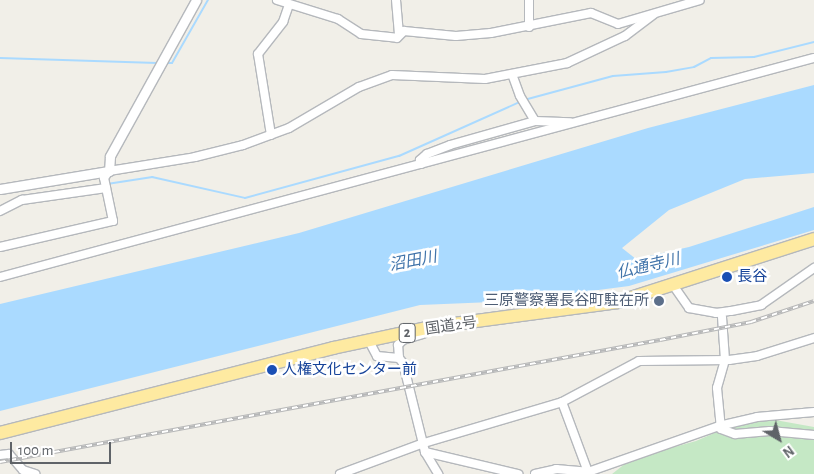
<!DOCTYPE html>
<meta charset="utf-8">
<style>
body{margin:0}
#map{position:relative;width:814px;height:474px;overflow:hidden;background:#f1efe8;font-family:"Alegreya Sans","Noto Sans JP",sans-serif}
div>[style]{position:absolute}
.green>*{inset:0;background:#c5e8c5}
.water>*{inset:0;background:#aadaff}
.stream>*{height:2px;margin:-1px;padding:0 1px;transform-origin:1px;border-radius:1px;background:#aadaff}
.roads{filter:drop-shadow(1px 0 #b5b8bc) drop-shadow(-1px 0 #b5b8bc) drop-shadow(0 1px #b5b8bc) drop-shadow(0 -1px #b5b8bc)}
.minor>*{height:8px;margin:-4px;padding:0 4px;transform-origin:4px;border-radius:4px;background:#fff}
.tertiary>*{height:9px;margin:-4.5px;padding:0 4.5px;transform-origin:4.5px;border-radius:4.5px;background:#fff}
.trunk>*{height:12px;margin:-6px;padding:0 6px;transform-origin:6px;border-radius:6px;background:#feeaa1}
.rail>*{height:4px;margin-top:-2px;transform-origin:0;background:repeating-linear-gradient(90deg,#fff 0 5.5px,#b6b7b8 0 11px);box-sizing:border-box;border-block:1px solid #b6b7b8}
.dots>*{width:14px;height:14px;translate:-50% -50%;box-sizing:border-box;border:2px solid #fff;border-radius:50%}
span{translate:-50% -50%;white-space:nowrap;text-align:center;line-height:1.15;-webkit-text-stroke:5px #fff;paint-order:stroke}
.shield-label span{padding:1px 4px;background:#fff;border:1px solid;border-radius:4px;-webkit-text-stroke-width:0}
.shield-label{font-size:14px;color:#5f6368;font-weight:700}
.transit-label{font-size:15px;color:#164399}
.left{translate:0 -50%;text-align:left}
.service-label{font-size:15px;color:#4e5e75}
.right{translate:-100% -50%;text-align:right}
.street-label{font-size:15px;color:#5f6368}
.water-label{font-size:16px;color:#4174aa;font-style:italic}
.north{position:absolute;left:754px;top:414px;width:50px;height:50px;-webkit-text-stroke:4px #fff;paint-order:stroke;rotate:143deg;font-size:14px;font-weight:700;line-height:20px;text-align:center;color:#5f6368}
.north::after{content:'';display:block;margin:auto;width:18px;height:22px;background:#5f6368;clip-path:polygon(50% 0,100% 100%,50% 72%,0 100%)}
.scale{position:absolute;left:10px;top:442px;width:101px;height:22px;box-sizing:border-box;border:2px solid #5f6368;border-top:0;padding-left:6px;font-size:15px;line-height:18px;white-space:nowrap;color:#5f6368;-webkit-text-stroke:4px #fff;paint-order:stroke}
</style>
<div id="map">
<div class="green">
<div style="clip-path:polygon(764px 418px,814px 427px,814px 474px,612px 474px,631px 459px,696px 441px,740px 422px)"></div>
</div>
<div class="water">
<div style="clip-path:polygon(814px 85px,814px 173px,745px 179px,669px 210px,622px 248px,636px 259px,689px 247px,814px 207px,814px 230px,629px 286px,514px 301px,420px 305px,0 411px,0 304px,299px 233px,648px 128px)"></div>
</div>
<div class="stream">
<div style="left:0;top:58px;width:157px;rotate:1.8deg"></div>
<div style="left:164px;top:63px;width:8px"></div>
<div style="left:172px;top:63px;width:73px;rotate:-60.3deg"></div>
<div style="left:524px;top:100px;width:92px;rotate:-15.1deg"></div>
<div style="left:613px;top:76px;width:53px;rotate:-4.3deg"></div>
<div style="left:666px;top:72px;width:28px;rotate:-10deg"></div>
<div style="left:694px;top:67px;width:19px;rotate:-28deg"></div>
<div style="left:711px;top:58px;width:43px;rotate:-1.3deg"></div>
<div style="left:754px;top:57px;width:62px;rotate:-14deg"></div>
<div style="left:107px;top:184px;width:46px;rotate:-8.8deg"></div>
<div style="left:152px;top:177px;width:95px;rotate:12.7deg"></div>
<div style="left:245px;top:198px;width:160px;rotate:-15.3deg"></div>
<div style="left:399px;top:156px;width:133px;rotate:-24.1deg"></div>
</div>
<div class="roads">
<div class="minor">
<div style="left:277px;top:0;width:64px;rotate:17.3deg"></div>
<div style="left:338px;top:19px;width:27px;rotate:33deg"></div>
<div style="left:361px;top:34px;width:36px;rotate:6deg"></div>
<div style="left:397px;top:38px;width:10px;rotate:-45deg"></div>
<div style="left:404px;top:31px;width:52px;rotate:5.5deg"></div>
<div style="left:456px;top:36px;width:35px;rotate:-5deg"></div>
<div style="left:491px;top:33px;width:102px;rotate:-11.3deg"></div>
<div style="left:591px;top:13px;width:29px;rotate:22deg"></div>
<div style="left:618px;top:24px;width:85px;rotate:-16.3deg"></div>
<div style="left:396px;top:0;width:34px;rotate:85deg"></div>
<div style="left:529px;top:0;width:27px;rotate:90deg"></div>
<div style="left:512px;top:74px;width:23px;rotate:70deg"></div>
<div style="left:520px;top:96px;width:29px;rotate:59deg"></div>
<div style="left:271px;top:135px;width:82px;rotate:-99.1deg"></div>
<div style="left:258px;top:54px;width:41px;rotate:-52deg"></div>
<div style="left:283px;top:22px;width:18px;rotate:-71deg"></div>
<div style="left:421px;top:164px;width:4px;rotate:-104deg"></div>
<div style="left:420px;top:160px;width:9px;rotate:-41deg"></div>
<div style="left:427px;top:154px;width:25px;rotate:-21deg"></div>
<div style="left:450px;top:145px;width:88px;rotate:-15.8deg"></div>
<div style="left:535px;top:121px;width:35px;rotate:2deg"></div>
<div style="left:0;top:211px;width:25px;rotate:-27deg"></div>
<div style="left:22px;top:200px;width:85px;rotate:-8.1deg"></div>
<div style="left:0;top:247px;width:116px;rotate:-13deg"></div>
<div style="left:113px;top:221px;width:44px;rotate:-101.8deg"></div>
<div style="left:104px;top:178px;width:9px;rotate:-54deg"></div>
<div style="left:109px;top:171px;width:87px;rotate:-9.2deg"></div>
<div style="left:195px;top:157px;width:49px;rotate:-14deg"></div>
<div style="left:243px;top:145px;width:49px;rotate:-20.3deg"></div>
<div style="left:289px;top:128px;width:81px;rotate:-30.4deg"></div>
<div style="left:359px;top:87px;width:35px;rotate:-20deg"></div>
<div style="left:392px;top:75px;width:93px;rotate:2.5deg"></div>
<div style="left:485px;top:79px;width:84px;rotate:-11deg"></div>
<div style="left:567px;top:63px;width:64px;rotate:-25deg"></div>
<div style="left:625px;top:36px;width:36px;rotate:-37deg"></div>
<div style="left:0;top:277px;width:843px;rotate:-15.06deg"></div>
<div style="left:673px;top:285px;width:28px;rotate:55deg"></div>
<div style="left:689px;top:308px;width:27px;rotate:10deg"></div>
<div style="left:716px;top:313px;width:15px;rotate:-8deg"></div>
<div style="left:731px;top:311px;width:31px;rotate:-11deg"></div>
<div style="left:761px;top:305px;width:65px;rotate:-34.9deg"></div>
<div style="left:722px;top:317px;width:43px;rotate:86deg"></div>
<div style="left:725px;top:360px;width:29px;rotate:106deg"></div>
<div style="left:717px;top:388px;width:41px;rotate:84.4deg"></div>
<div style="left:721px;top:429px;width:15px;rotate:20deg"></div>
<div style="left:735px;top:434px;width:35px;rotate:-5deg"></div>
<div style="left:770px;top:431px;width:44px;rotate:5.2deg"></div>
<div style="left:369px;top:341px;width:17px;rotate:62deg"></div>
<div style="left:377px;top:356px;width:22px;rotate:5deg"></div>
<div style="left:399px;top:358px;width:6px;rotate:51deg"></div>
<div style="left:403px;top:363px;width:92px;rotate:76.1deg"></div>
<div style="left:425px;top:452px;width:26px;rotate:59deg"></div>
<div style="left:399px;top:358px;width:13px;rotate:-94deg"></div>
<div style="left:398px;top:345px;width:7px;rotate:-45deg"></div>
<div style="left:403px;top:340px;width:21px;rotate:-17deg"></div>
<div style="left:562px;top:402px;width:75px;rotate:69.6deg"></div>
<div style="left:425px;top:452px;width:96px;rotate:13.3deg"></div>
<div style="left:0;top:455px;width:9px;rotate:-6deg"></div>
<div style="left:9px;top:454px;width:21px;rotate:49deg"></div>
<div style="left:23px;top:470px;width:13px;rotate:18deg"></div>
<div style="left:340px;top:474px;width:90px;rotate:-20.3deg"></div>
<div style="left:424px;top:443px;width:144px;rotate:-16.5deg"></div>
<div style="left:562px;top:402px;width:87px;rotate:-28deg"></div>
<div style="left:639px;top:361px;width:90px;rotate:-0.6deg"></div>
<div style="left:729px;top:360px;width:28px;rotate:-8deg"></div>
<div style="left:757px;top:356px;width:60px;rotate:-17.5deg"></div>
<div style="left:535px;top:474px;width:22px;rotate:-13deg"></div>
<div style="left:556px;top:469px;width:32px;rotate:5deg"></div>
<div style="left:588px;top:472px;width:139px;rotate:-19.3deg"></div>
<div style="left:719px;top:426px;width:39px;rotate:-13deg"></div>
<div style="left:757px;top:417px;width:57px;rotate:-5deg"></div>
</div>
<div class="tertiary">
<div style="left:0;top:189px;width:110px;rotate:-9.4deg"></div>
<div style="left:109px;top:171px;width:15px;rotate:-86deg"></div>
<div style="left:110px;top:156px;width:178px;rotate:-61.1deg"></div>
</div>
<div class="trunk">
<div style="left:0;top:433px;width:344px;rotate:-14.3deg"></div>
<div style="left:333px;top:348px;width:100px;rotate:-12.1deg"></div>
<div style="left:431px;top:327px;width:189px;rotate:-7.6deg"></div>
<div style="left:618px;top:302px;width:206px;rotate:-17.8deg"></div>
</div>
</div>
<div class="rail">
<div style="left:0;top:462px;width:671px;rotate:-10.47deg"></div>
<div style="left:660px;top:340px;width:93px;rotate:-11.2deg"></div>
<div style="left:751px;top:322px;width:66px;rotate:-18.4deg"></div>
</div>
<div class="dots">
<div style="left:727px;top:277px;background:#1a4fb4"></div>
<div style="left:659px;top:301px;background:#5c6f8a"></div>
<div style="left:272px;top:370px;background:#1a4fb4"></div>
</div>
<div class="shield-label">
<span style="left:407px;top:333px">2</span>
</div>
<div class="transit-label">
<span class="left" style="left:737px;top:277px">長谷</span>
<span class="left" style="left:282px;top:370px">人権文化センター前</span>
</div>
<div class="service-label">
<span class="right" style="left:649px;top:301px">三原警察署長谷町駐在所</span>
</div>
<div class="street-label">
<span style="left:451px;top:326px;rotate:-8deg">国道2号</span>
</div>
<div class="water-label">
<span style="left:413px;top:261px;rotate:-11deg">沼田川</span>
<span style="left:648px;top:266px;rotate:-13deg">仏通寺川</span>
</div>
<div class="north">N</div>
<div class="scale">100 m</div>
</div>
